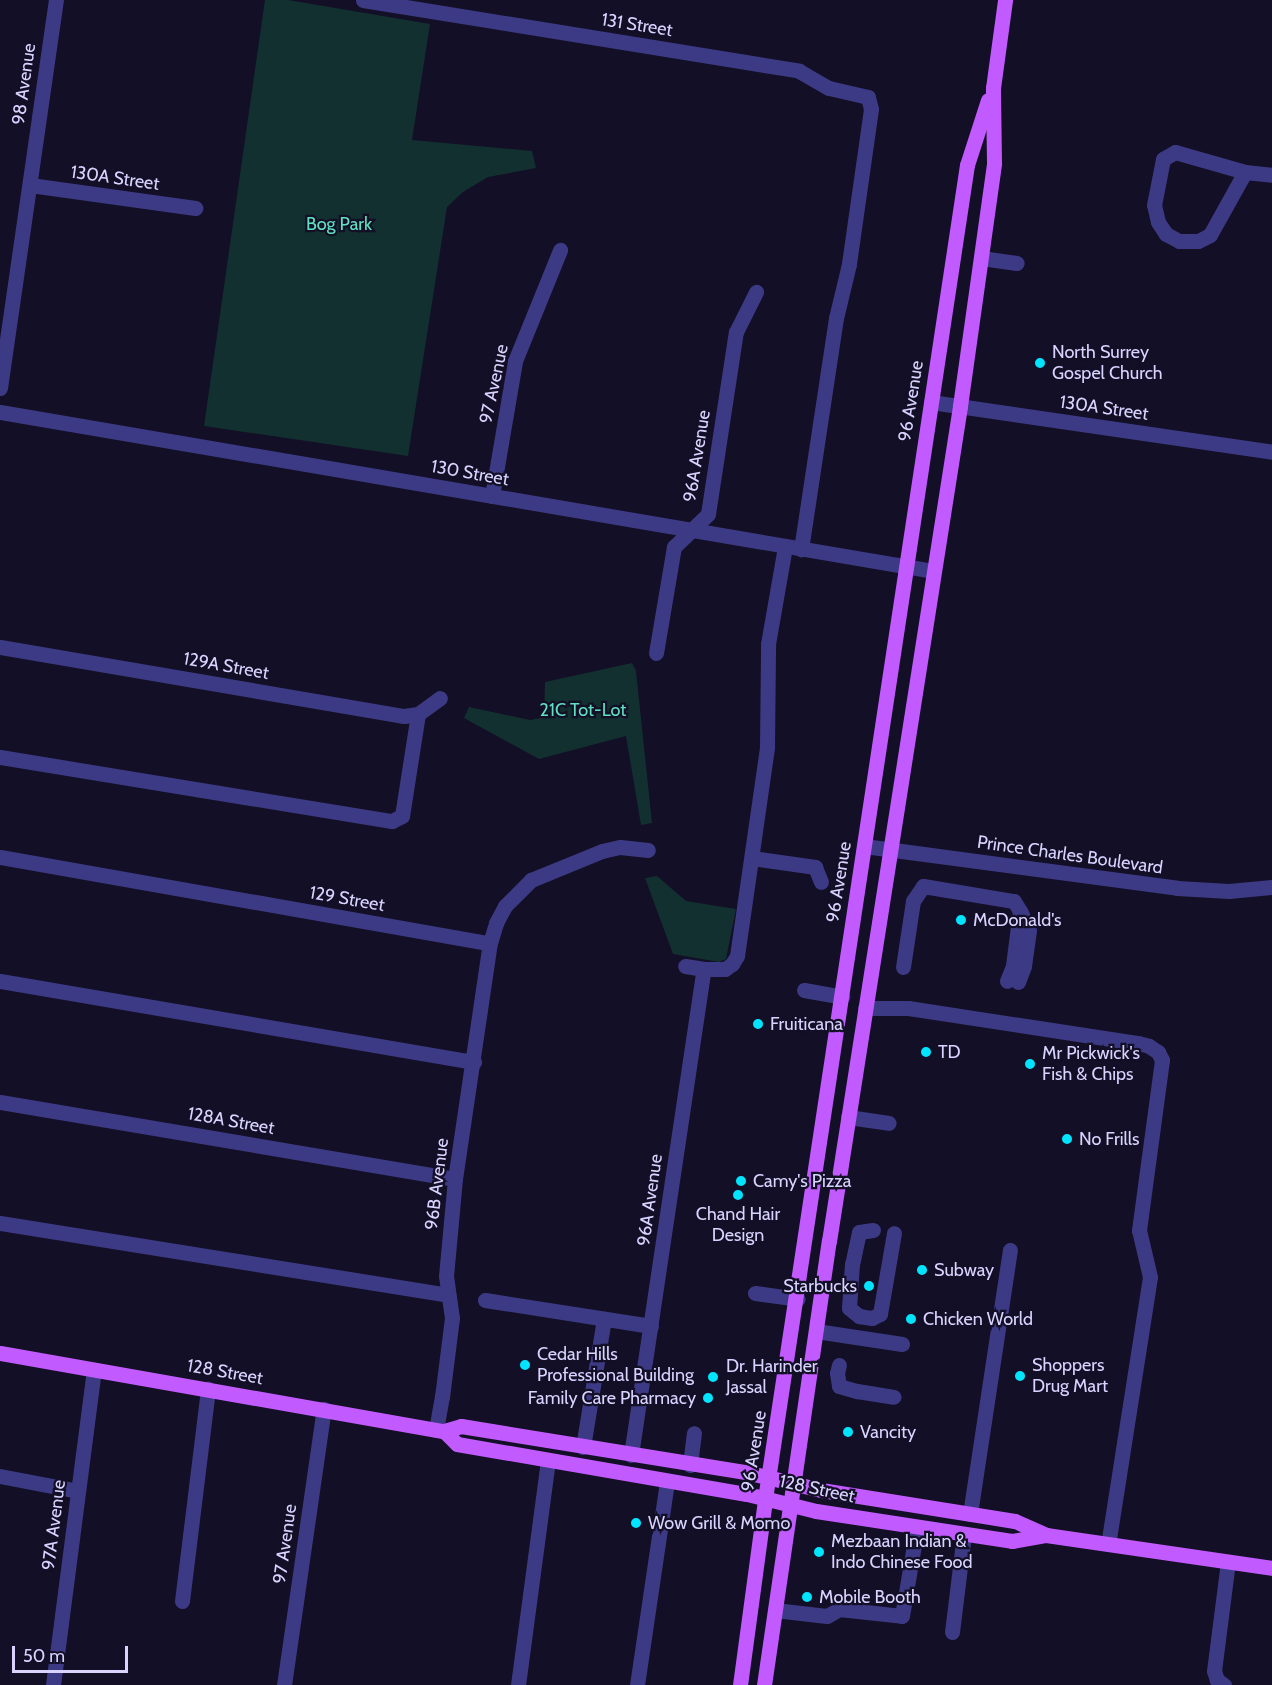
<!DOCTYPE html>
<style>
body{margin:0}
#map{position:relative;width:1272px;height:1685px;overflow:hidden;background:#130f26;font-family:Cabin,sans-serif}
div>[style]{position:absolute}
.green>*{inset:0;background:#12302f}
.minor>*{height:15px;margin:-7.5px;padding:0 7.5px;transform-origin:7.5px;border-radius:7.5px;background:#3d3a85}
.major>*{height:15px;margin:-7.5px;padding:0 7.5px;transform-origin:7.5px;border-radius:7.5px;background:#c25bff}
.dots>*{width:16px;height:16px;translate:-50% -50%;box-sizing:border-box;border:3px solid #130f26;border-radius:50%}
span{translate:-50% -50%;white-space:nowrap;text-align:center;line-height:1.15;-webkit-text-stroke:4.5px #130f26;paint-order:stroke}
.street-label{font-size:18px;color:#d9d4ff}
.park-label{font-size:18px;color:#5fe0c0}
.poi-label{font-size:18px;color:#d9d4ff}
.left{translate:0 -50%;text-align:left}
.right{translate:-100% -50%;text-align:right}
.scale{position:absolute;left:12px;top:1646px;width:116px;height:27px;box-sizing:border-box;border:3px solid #d9d4ff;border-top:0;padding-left:8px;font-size:18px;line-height:21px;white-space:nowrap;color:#d9d4ff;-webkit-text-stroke:4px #130f26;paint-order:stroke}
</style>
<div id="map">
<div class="green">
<div style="clip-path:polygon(265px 0,288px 0,430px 24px,412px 140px,532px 151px,536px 168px,488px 177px,463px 192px,447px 207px,408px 456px,204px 426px)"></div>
<div style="clip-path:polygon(632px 663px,636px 671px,652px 823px,641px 825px,626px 736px,539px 759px,464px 718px,469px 707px,530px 720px,544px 717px,545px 682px)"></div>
<div style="clip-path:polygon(657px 876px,686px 901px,736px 909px,726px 959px,719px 962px,673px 954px,645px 878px)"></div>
</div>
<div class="minor">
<div style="left:363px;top:0;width:442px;rotate:9.2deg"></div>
<div style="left:799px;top:71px;width:34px;rotate:30deg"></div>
<div style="left:829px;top:88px;width:40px;rotate:13deg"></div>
<div style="left:868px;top:97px;width:12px;rotate:76deg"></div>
<div style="left:871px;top:109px;width:157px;rotate:98.1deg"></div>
<div style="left:849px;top:264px;width:56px;rotate:103.5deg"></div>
<div style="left:836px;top:318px;width:234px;rotate:98.6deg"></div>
<div style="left:1245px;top:172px;width:72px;rotate:119.1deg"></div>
<div style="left:1210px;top:235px;width:13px;rotate:153deg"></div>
<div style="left:1198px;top:241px;width:19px;rotate:180deg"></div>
<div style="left:1179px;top:241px;width:15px;rotate:-152deg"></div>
<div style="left:1166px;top:234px;width:14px;rotate:-124deg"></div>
<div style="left:1158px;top:222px;width:17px;rotate:-103deg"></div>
<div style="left:1154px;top:205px;width:47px;rotate:-78.9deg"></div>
<div style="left:1163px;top:159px;width:14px;rotate:-30deg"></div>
<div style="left:1175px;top:152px;width:73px;rotate:15.9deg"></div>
<div style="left:1245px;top:172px;width:27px;rotate:6deg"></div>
<div style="left:30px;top:185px;width:167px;rotate:7.9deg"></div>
<div style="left:981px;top:258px;width:36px;rotate:8deg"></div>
<div style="left:0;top:388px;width:392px;rotate:-81.8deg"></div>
<div style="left:931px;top:402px;width:345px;rotate:8.3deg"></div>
<div style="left:0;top:412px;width:946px;rotate:9.67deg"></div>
<div style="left:492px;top:496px;width:137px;rotate:-80.3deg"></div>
<div style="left:515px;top:361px;width:120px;rotate:-67.9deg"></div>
<div style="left:0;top:647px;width:410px;rotate:9.7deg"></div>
<div style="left:404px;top:716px;width:14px;rotate:-8deg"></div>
<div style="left:418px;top:714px;width:27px;rotate:-36deg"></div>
<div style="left:656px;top:653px;width:108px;rotate:-80.4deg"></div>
<div style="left:674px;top:547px;width:47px;rotate:-44.1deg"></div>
<div style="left:708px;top:514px;width:184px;rotate:-81.3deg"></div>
<div style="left:736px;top:332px;width:45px;rotate:-63.4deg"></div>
<div style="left:0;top:757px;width:397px;rotate:9.3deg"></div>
<div style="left:392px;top:821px;width:11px;rotate:-27deg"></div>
<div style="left:402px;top:816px;width:103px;rotate:-81.1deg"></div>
<div style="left:864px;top:846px;width:316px;rotate:7.6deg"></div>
<div style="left:1177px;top:888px;width:52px;rotate:3.3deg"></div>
<div style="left:1229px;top:891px;width:43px;rotate:-5.3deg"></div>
<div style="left:0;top:857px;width:497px;rotate:10deg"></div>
<div style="left:490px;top:943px;width:21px;rotate:-73deg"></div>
<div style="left:496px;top:923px;width:19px;rotate:-62deg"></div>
<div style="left:505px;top:906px;width:37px;rotate:-45deg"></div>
<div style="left:531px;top:880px;width:77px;rotate:-22.2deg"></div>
<div style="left:602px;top:851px;width:18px;rotate:-13deg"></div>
<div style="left:620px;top:847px;width:28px;rotate:6deg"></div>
<div style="left:752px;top:858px;width:64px;rotate:8.1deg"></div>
<div style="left:815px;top:867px;width:16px;rotate:68deg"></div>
<div style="left:903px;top:967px;width:67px;rotate:-81.4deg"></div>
<div style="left:913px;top:901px;width:18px;rotate:-56deg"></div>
<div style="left:923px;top:886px;width:92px;rotate:9.4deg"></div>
<div style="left:1014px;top:901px;width:12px;rotate:59deg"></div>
<div style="left:1020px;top:911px;width:55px;rotate:97.3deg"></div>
<div style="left:1013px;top:966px;width:16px;rotate:112deg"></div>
<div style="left:704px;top:969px;width:21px"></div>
<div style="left:725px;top:969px;width:9px;rotate:-36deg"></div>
<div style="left:732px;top:964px;width:9px;rotate:-58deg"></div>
<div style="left:737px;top:956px;width:211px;rotate:-81.8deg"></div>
<div style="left:767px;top:747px;width:103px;rotate:-89.4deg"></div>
<div style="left:768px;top:644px;width:98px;rotate:-80.1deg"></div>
<div style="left:0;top:981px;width:481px;rotate:9.7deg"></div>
<div style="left:1018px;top:982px;width:17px;rotate:-69deg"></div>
<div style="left:1024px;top:966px;width:36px;rotate:-82deg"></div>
<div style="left:1029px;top:930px;width:21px;rotate:-115deg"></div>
<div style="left:804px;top:990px;width:39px;rotate:10deg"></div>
<div style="left:865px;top:1008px;width:43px"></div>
<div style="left:908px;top:1008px;width:233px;rotate:8.7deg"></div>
<div style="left:1138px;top:1043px;width:11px;rotate:15deg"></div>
<div style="left:1149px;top:1046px;width:11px;rotate:34deg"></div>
<div style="left:1158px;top:1052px;width:9px;rotate:63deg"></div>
<div style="left:1162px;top:1060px;width:172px;rotate:97.7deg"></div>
<div style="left:1139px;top:1230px;width:48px;rotate:76.8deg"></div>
<div style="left:1150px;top:1277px;width:270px;rotate:98.9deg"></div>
<div style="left:0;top:1102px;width:461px;rotate:9.6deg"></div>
<div style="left:848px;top:1117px;width:41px;rotate:8.3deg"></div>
<div style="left:0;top:1223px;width:454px;rotate:9.1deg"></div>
<div style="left:873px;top:1230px;width:14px;rotate:172deg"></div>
<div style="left:859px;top:1232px;width:33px;rotate:102deg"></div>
<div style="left:852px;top:1264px;width:44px;rotate:93.9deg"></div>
<div style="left:849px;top:1308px;width:13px;rotate:39deg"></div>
<div style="left:859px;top:1316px;width:13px;rotate:9deg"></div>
<div style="left:872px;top:1318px;width:9px;rotate:-27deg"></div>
<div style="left:880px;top:1314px;width:82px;rotate:-80.2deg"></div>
<div style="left:755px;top:1293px;width:43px;rotate:7.9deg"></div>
<div style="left:485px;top:1300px;width:168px;rotate:8.9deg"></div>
<div style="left:816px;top:1331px;width:87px;rotate:8.6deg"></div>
<div style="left:839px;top:1365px;width:8px;rotate:104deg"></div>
<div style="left:837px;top:1373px;width:13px;rotate:81deg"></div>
<div style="left:839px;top:1386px;width:19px;rotate:16deg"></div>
<div style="left:857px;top:1391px;width:37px;rotate:9deg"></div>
<div style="left:436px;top:1430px;width:34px;rotate:-80deg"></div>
<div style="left:442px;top:1397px;width:80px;rotate:-82.8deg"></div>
<div style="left:452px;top:1318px;width:42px;rotate:-98.1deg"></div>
<div style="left:446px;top:1276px;width:97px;rotate:-84.7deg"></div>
<div style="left:455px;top:1179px;width:239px;rotate:-81.6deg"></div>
<div style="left:583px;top:1447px;width:130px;rotate:-80.7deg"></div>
<div style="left:631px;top:1455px;width:491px;rotate:-81.5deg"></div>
<div style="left:704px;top:969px;width:19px;rotate:-171deg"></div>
<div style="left:690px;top:1465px;width:32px;rotate:-83deg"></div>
<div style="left:0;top:1476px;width:79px;rotate:10.9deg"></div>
<div style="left:970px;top:1514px;width:267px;rotate:-81.4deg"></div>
<div style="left:182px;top:1601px;width:214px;rotate:-83deg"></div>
<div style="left:775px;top:1610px;width:52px;rotate:6.6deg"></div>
<div style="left:827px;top:1616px;width:14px;rotate:-30deg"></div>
<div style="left:839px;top:1609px;width:63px;rotate:6.3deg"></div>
<div style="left:902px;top:1616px;width:90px;rotate:-80.4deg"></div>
<div style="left:952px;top:1632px;width:99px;rotate:-83deg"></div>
<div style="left:53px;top:1685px;width:318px;rotate:-82.6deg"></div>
<div style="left:284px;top:1685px;width:279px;rotate:-81.8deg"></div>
<div style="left:518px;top:1685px;width:227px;rotate:-82.4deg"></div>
<div style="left:637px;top:1685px;width:206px;rotate:-81.6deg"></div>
<div style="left:1224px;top:1685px;width:9px;rotate:-144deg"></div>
<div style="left:1217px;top:1680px;width:9px;rotate:-108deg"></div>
<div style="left:1214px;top:1671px;width:110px;rotate:-82.7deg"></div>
</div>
<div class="major">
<div style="left:0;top:1353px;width:451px;rotate:10deg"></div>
<div style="left:444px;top:1431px;width:18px;rotate:-16deg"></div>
<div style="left:461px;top:1426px;width:293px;rotate:9.2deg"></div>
<div style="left:750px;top:1473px;width:73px;rotate:13.5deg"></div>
<div style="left:821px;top:1490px;width:196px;rotate:9.1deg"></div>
<div style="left:1015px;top:1521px;width:34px;rotate:24deg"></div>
<div style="left:1046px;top:1535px;width:228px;rotate:8.3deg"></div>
<div style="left:444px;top:1431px;width:18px;rotate:45deg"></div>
<div style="left:457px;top:1444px;width:294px;rotate:9.8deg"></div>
<div style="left:747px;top:1494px;width:71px;rotate:13.8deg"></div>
<div style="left:816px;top:1511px;width:198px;rotate:8.7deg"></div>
<div style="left:1012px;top:1541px;width:35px;rotate:-10deg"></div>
<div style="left:740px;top:1685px;width:188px;rotate:-82.3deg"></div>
<div style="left:765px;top:1499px;width:1349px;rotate:-81.39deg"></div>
<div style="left:967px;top:165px;width:68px;rotate:-72.1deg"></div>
<div style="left:764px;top:1685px;width:449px;rotate:-81.7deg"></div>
<div style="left:829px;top:1241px;width:845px;rotate:-81.08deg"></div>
<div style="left:960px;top:406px;width:245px;rotate:-82deg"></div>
<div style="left:994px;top:163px;width:75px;rotate:-90.8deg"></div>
<div style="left:993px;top:88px;width:89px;rotate:-82.2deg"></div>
</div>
<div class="dots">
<div style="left:1040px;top:363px;background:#00e5ff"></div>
<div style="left:961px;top:920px;background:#00e5ff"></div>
<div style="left:758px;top:1024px;background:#00e5ff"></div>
<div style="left:926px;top:1052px;background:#00e5ff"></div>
<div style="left:1030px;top:1064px;background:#00e5ff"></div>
<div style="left:1067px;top:1139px;background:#00e5ff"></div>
<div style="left:741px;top:1181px;background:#00e5ff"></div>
<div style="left:738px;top:1195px;background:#00e5ff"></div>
<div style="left:922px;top:1270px;background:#00e5ff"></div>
<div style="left:869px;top:1286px;background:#00e5ff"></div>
<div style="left:911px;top:1319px;background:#00e5ff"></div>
<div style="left:525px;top:1365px;background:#00e5ff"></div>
<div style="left:1020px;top:1376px;background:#00e5ff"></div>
<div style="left:713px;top:1377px;background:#00e5ff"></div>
<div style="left:708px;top:1398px;background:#00e5ff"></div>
<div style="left:848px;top:1432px;background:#00e5ff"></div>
<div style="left:636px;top:1523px;background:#00e5ff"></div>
<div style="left:819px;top:1552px;background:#00e5ff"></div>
<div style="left:807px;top:1597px;background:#00e5ff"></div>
</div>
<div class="street-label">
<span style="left:637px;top:25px;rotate:9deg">131 Street</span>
<span style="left:24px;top:84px;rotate:-82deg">98 Avenue</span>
<span style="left:115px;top:178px;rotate:8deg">130A Street</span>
<span style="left:494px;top:384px;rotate:-78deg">97 Avenue</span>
<span style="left:911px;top:401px;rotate:-81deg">96 Avenue</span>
<span style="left:1104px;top:408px;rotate:8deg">130A Street</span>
<span style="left:697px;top:456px;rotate:-81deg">96A Avenue</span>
<span style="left:470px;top:473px;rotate:10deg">130 Street</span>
<span style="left:226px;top:666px;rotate:10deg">129A Street</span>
<span style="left:1070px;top:855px;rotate:8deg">Prince Charles Boulevard</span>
<span style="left:839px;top:882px;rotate:-81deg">96 Avenue</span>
<span style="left:347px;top:899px;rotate:10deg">129 Street</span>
<span style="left:231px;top:1121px;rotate:10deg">128A Street</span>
<span style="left:437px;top:1184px;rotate:-83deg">96B Avenue</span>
<span style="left:650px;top:1200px;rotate:-82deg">96A Avenue</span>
<span style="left:225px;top:1372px;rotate:10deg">128 Street</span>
<span style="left:754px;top:1451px;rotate:-81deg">96 Avenue</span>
<span style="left:817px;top:1489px;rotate:12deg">128 Street</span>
<span style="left:54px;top:1525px;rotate:-83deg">97A Avenue</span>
<span style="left:285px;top:1544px;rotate:-82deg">97 Avenue</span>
</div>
<div class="park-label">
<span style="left:339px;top:224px">Bog Park</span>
<span style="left:583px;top:710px">21C Tot-Lot</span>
</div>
<div class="poi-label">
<span class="left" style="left:1052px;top:363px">North Surrey<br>Gospel Church</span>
<span class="left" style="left:973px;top:920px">McDonald's</span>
<span class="left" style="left:770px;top:1024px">Fruiticana</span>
<span class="left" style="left:938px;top:1052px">TD</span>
<span class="left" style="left:1042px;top:1064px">Mr Pickwick's<br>Fish &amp; Chips</span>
<span class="left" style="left:1079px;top:1139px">No Frills</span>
<span class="left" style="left:753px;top:1181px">Camy's Pizza</span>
<span style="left:738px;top:1225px">Chand Hair<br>Design</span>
<span class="left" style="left:934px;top:1270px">Subway</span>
<span class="right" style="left:857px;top:1286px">Starbucks</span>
<span class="left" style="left:923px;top:1319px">Chicken World</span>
<span class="left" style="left:537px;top:1365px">Cedar Hills<br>Professional Building</span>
<span class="left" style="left:1032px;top:1376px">Shoppers<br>Drug Mart</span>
<span class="left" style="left:726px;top:1377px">Dr. Harinder<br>Jassal</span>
<span class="right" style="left:696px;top:1398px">Family Care Pharmacy</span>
<span class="left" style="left:860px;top:1432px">Vancity</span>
<span class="left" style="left:648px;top:1523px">Wow Grill &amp; Momo</span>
<span class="left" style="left:831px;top:1552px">Mezbaan Indian &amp;<br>Indo Chinese Food</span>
<span class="left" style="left:819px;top:1597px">Mobile Booth</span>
</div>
<div class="scale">50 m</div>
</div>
